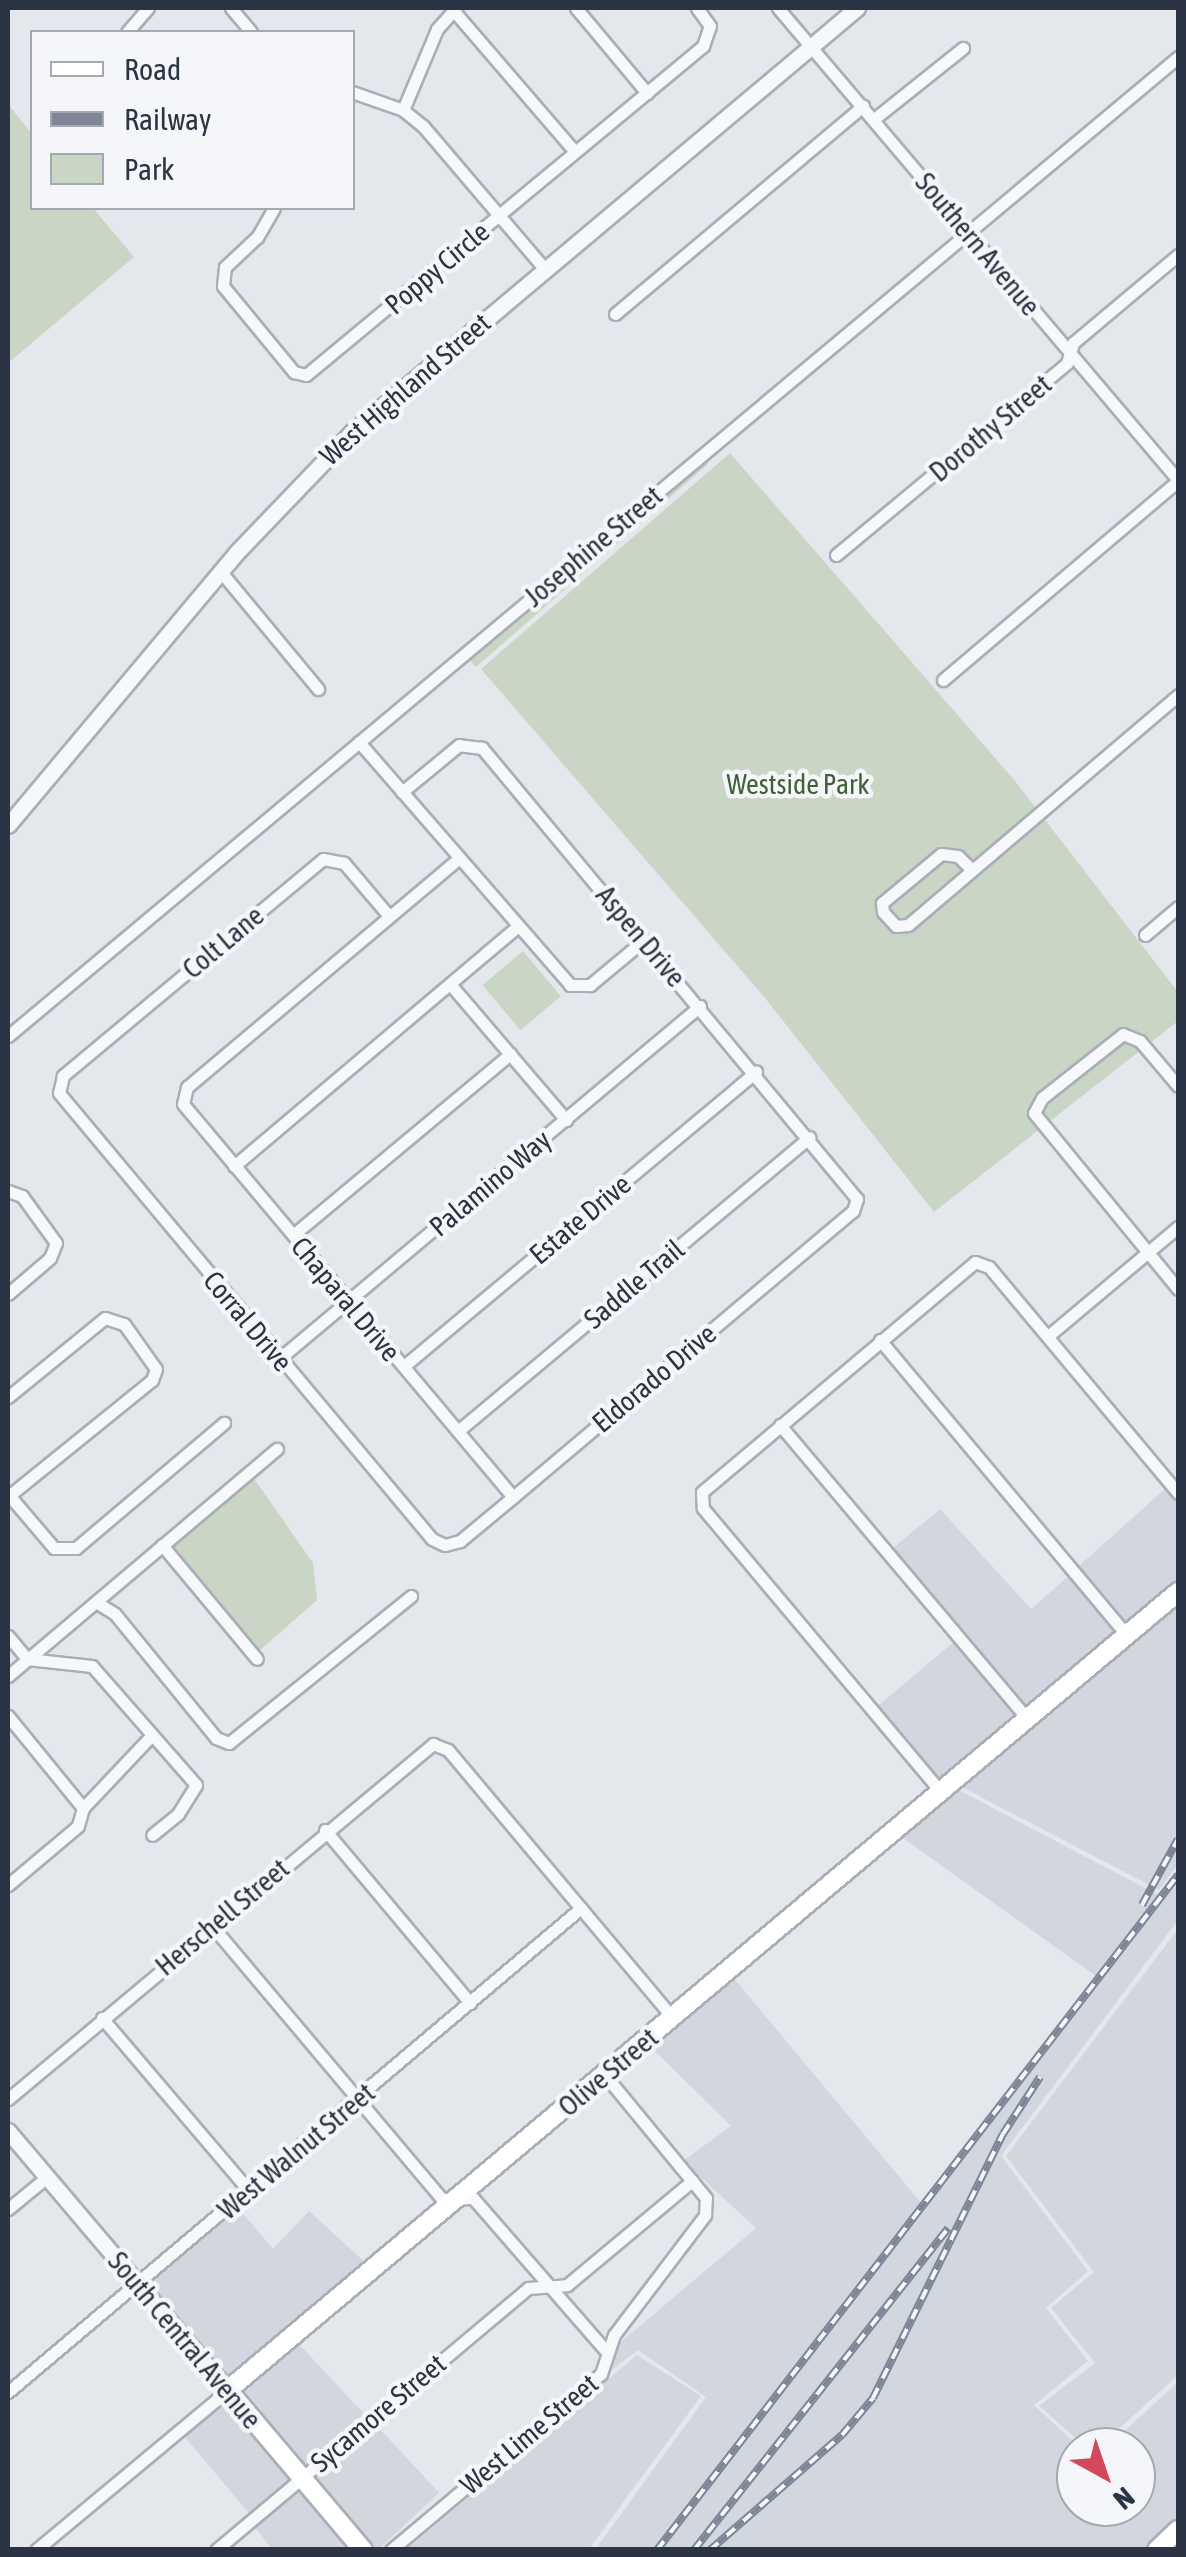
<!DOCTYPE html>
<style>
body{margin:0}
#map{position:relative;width:1186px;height:2557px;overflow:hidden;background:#e4e7ec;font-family:"Asap Condensed",sans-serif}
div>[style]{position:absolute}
.built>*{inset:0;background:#d2d6de;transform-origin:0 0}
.green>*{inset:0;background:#c9d6c5;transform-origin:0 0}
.roads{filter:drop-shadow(2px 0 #a9aeb7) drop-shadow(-2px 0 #a9aeb7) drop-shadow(0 2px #a9aeb7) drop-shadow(0 -2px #a9aeb7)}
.minor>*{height:11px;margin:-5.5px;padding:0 5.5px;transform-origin:5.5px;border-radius:5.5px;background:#f7f8fa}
.tertiary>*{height:15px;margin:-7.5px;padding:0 7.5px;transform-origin:7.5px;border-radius:7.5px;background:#f7f8fa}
.secondary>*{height:18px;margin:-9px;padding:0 9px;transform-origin:9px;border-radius:9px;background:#fff}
.primary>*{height:18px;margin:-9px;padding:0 9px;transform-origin:9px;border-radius:9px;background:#fff}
.rail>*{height:8px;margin-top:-4px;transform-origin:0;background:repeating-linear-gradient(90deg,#f4f6f9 0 11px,#7d8696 0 22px);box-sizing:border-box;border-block:2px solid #7d8696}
span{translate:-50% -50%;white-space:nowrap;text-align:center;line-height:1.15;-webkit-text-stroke:9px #f4f6f9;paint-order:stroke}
.street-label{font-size:28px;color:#2b3445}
.park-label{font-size:28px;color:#3f6138}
.frame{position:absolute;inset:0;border:10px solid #2b3445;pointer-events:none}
.legend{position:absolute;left:30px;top:30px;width:325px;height:180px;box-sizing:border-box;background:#f4f6f9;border:2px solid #a4a8b1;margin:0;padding:12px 18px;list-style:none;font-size:30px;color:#2b3445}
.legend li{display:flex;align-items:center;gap:20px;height:50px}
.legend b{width:50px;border:2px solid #a4a8b1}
.north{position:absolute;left:1056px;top:2427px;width:100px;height:100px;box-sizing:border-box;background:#f4f6f9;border:2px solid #a4a8b1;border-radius:50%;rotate:140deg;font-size:28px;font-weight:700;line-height:40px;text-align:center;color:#2b3445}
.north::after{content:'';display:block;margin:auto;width:35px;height:45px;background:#d1495b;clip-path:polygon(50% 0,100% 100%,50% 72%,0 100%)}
</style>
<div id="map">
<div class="built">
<div style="clip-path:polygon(1167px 1487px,1178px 1501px,1178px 1584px,1128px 1626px,1078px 1567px)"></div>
<div style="clip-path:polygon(940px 1509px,1031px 1609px,1070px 1575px,1119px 1633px,1029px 1711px,892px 1549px)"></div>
<div style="clip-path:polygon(1178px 1602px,1178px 1864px,1159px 1890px,958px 1785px)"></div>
<div style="left:955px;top:1641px;width:101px;height:103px;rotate:50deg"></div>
<div style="clip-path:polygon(955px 1788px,1158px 1895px,1178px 1872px,1178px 1920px,1001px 2156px,1088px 2271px,1046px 2308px,1088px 2361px,1034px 2405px,1079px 2447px,1076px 2507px,1136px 2507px,1136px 2447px,1107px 2447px,1178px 2382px,1178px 2521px,1148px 2549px,595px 2550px,706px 2397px,638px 2350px,613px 2369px,615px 2347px,756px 2228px,683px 2161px,731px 2126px,650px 2046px,732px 1976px,922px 2204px,1100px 1979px,899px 1835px)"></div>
<div style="clip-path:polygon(1178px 1929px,1178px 2375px,1099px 2447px,1086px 2447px,1039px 2406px,1095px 2363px,1051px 2308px,1094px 2272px,1006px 2156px)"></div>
<div style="clip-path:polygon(238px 2208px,273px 2249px,309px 2211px,369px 2266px,228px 2382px,146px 2285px)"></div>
<div style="left:297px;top:2342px;width:100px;height:77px;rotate:47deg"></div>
<div style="clip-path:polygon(637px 2355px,701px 2396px,589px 2549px,407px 2549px)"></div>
<div style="left:228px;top:2398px;width:102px;height:58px;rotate:50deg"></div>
<div style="left:375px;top:2424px;width:94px;height:85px;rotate:47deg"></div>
<div style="clip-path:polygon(301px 2486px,356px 2549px,272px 2549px,254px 2526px)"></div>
</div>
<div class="green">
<div style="clip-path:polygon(8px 104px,32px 134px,32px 208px,93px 208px,134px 257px,8px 363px)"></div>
<div style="clip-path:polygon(730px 453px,1015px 781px,1178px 992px,1178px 1021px,934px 1212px,765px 998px,481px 669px)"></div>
<div style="clip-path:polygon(705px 461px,708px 464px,476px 667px,468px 658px)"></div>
<div style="left:523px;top:951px;width:59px;height:53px;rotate:50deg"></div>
<div style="clip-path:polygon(253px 1477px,313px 1563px,317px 1600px,258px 1652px,171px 1546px)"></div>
</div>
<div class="roads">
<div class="minor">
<div style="left:231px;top:8px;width:31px;rotate:50deg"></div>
<div style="left:576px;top:8px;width:111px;rotate:50.1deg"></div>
<div style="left:778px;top:8px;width:619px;rotate:49.72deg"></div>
<div style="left:453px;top:10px;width:187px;rotate:49.3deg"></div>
<div style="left:127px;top:32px;width:32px;rotate:-49deg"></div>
<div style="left:352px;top:92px;width:54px;rotate:19.4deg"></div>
<div style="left:403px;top:110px;width:26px;rotate:39deg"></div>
<div style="left:423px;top:126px;width:187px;rotate:49.6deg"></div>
<div style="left:403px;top:110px;width:88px;rotate:-67.2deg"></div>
<div style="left:437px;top:29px;width:28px;rotate:-48deg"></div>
<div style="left:874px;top:119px;width:114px;rotate:-38.6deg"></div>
<div style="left:274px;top:208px;width:34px;rotate:120deg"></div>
<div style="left:257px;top:237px;width:44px;rotate:136.8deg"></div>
<div style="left:225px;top:267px;width:19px;rotate:96deg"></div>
<div style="left:223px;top:286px;width:112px;rotate:50.5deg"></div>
<div style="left:294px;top:372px;width:12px;rotate:14deg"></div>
<div style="left:306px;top:375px;width:516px;rotate:-39.65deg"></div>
<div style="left:703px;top:46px;width:21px;rotate:-71deg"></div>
<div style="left:710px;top:26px;width:22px;rotate:-126deg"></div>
<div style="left:615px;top:314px;width:324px;rotate:-40deg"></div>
<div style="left:836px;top:555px;width:300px;rotate:-39.7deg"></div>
<div style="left:1067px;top:363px;width:21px;rotate:-73deg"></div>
<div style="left:1073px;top:343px;width:137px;rotate:-40deg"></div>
<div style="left:221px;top:572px;width:152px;rotate:50.3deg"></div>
<div style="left:943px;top:680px;width:308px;rotate:-40.3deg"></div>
<div style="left:359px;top:742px;width:322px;rotate:49deg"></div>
<div style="left:570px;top:985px;width:20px"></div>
<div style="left:590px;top:985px;width:70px;rotate:-39.8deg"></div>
<div style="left:458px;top:859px;width:354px;rotate:139.9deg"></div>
<div style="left:187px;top:1087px;width:17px;rotate:103deg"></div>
<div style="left:183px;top:1104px;width:513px;rotate:49.98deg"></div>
<div style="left:971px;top:869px;width:18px;rotate:-135deg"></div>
<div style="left:958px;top:856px;width:17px;rotate:-173deg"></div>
<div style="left:941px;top:854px;width:77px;rotate:140.3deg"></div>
<div style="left:882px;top:903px;width:9px;rotate:84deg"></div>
<div style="left:883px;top:912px;width:19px;rotate:47deg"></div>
<div style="left:896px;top:926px;width:12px;rotate:-5deg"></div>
<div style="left:908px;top:925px;width:355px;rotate:-40.4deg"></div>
<div style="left:389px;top:916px;width:70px;rotate:-130.3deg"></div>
<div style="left:344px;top:863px;width:21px;rotate:-169deg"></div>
<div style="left:323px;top:859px;width:339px;rotate:140.2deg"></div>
<div style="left:63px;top:1076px;width:17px;rotate:103deg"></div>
<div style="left:59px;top:1093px;width:581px;rotate:50.09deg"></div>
<div style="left:432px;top:1539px;width:14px;rotate:25deg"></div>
<div style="left:445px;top:1545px;width:16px;rotate:-15deg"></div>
<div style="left:460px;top:1541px;width:69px;rotate:-39.7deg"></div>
<div style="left:513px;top:1497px;width:444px;rotate:-40.1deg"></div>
<div style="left:853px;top:1211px;width:13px;rotate:-72deg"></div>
<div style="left:857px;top:1199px;width:587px;rotate:-129.74deg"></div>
<div style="left:482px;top:748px;width:23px;rotate:-173deg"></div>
<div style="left:459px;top:745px;width:74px;rotate:140.5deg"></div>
<div style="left:1145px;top:935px;width:43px;rotate:-40.3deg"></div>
<div style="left:450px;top:984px;width:179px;rotate:49.5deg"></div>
<div style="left:8px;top:1036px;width:1526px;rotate:-39.92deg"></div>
<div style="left:1178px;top:1086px;width:59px;rotate:-130.2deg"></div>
<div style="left:1140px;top:1041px;width:18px;rotate:-158deg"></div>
<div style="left:1123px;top:1034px;width:103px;rotate:141.7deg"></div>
<div style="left:1042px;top:1098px;width:17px;rotate:118deg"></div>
<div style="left:1034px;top:1113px;width:227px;rotate:50.7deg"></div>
<div style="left:234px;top:1166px;width:370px;rotate:-40.2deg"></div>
<div style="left:8px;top:1191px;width:15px;rotate:20deg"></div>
<div style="left:22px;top:1196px;width:58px;rotate:54.1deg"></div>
<div style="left:56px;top:1243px;width:16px;rotate:112deg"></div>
<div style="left:50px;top:1258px;width:55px;rotate:139.4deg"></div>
<div style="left:293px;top:1235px;width:283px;rotate:-39.8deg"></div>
<div style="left:1048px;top:1336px;width:170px;rotate:-40deg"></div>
<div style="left:880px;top:1340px;width:385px;rotate:50.1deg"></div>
<div style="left:280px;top:1358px;width:548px;rotate:-39.97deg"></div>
<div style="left:404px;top:1366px;width:459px;rotate:-39.9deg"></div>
<div style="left:8px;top:1397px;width:125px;rotate:-39.2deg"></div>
<div style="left:105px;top:1318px;width:20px;rotate:18deg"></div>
<div style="left:124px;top:1324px;width:55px;rotate:54.6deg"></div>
<div style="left:156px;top:1369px;width:12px;rotate:110deg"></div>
<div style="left:152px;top:1380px;width:184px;rotate:141deg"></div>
<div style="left:780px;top:1425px;width:385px;rotate:49.9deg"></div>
<div style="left:458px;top:1431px;width:458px;rotate:-39.9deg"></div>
<div style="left:8px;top:1494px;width:71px;rotate:49.6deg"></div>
<div style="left:54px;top:1548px;width:22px"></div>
<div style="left:76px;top:1548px;width:194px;rotate:-40.2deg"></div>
<div style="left:162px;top:1545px;width:148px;rotate:50.2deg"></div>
<div style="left:96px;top:1602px;width:22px;rotate:32deg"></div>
<div style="left:115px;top:1614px;width:160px;rotate:50.8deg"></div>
<div style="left:216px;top:1738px;width:14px;rotate:21deg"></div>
<div style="left:229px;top:1743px;width:234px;rotate:-38.9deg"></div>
<div style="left:8px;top:1636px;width:30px;rotate:50deg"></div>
<div style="left:27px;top:1659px;width:65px;rotate:6.1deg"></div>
<div style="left:92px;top:1666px;width:158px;rotate:48.8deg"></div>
<div style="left:196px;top:1785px;width:34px;rotate:122deg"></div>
<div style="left:178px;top:1814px;width:33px;rotate:141deg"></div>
<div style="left:8px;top:1676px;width:352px;rotate:-40.2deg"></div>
<div style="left:8px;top:1716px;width:119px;rotate:50.8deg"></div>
<div style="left:83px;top:1808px;width:19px;rotate:106deg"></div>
<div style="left:78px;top:1826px;width:92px;rotate:139.9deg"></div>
<div style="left:941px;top:1792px;width:371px;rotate:-130deg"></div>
<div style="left:703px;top:1508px;width:16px;rotate:-94deg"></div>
<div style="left:702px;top:1492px;width:357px;rotate:-40.1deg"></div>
<div style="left:975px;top:1262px;width:15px;rotate:20deg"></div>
<div style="left:989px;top:1267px;width:295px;rotate:50.1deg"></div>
<div style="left:83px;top:1808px;width:100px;rotate:-46.6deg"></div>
<div style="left:325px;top:1830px;width:226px;rotate:50deg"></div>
<div style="left:212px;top:1926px;width:357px;rotate:49.9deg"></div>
<div style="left:442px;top:2199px;width:31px;rotate:-2deg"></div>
<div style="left:473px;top:2198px;width:203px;rotate:49deg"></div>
<div style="left:102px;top:2018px;width:227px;rotate:49.6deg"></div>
<div style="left:8px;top:2099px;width:554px;rotate:-39.87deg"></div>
<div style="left:433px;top:1744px;width:16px;rotate:22deg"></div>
<div style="left:448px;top:1750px;width:350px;rotate:50deg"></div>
<div style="left:8px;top:2209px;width:50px;rotate:-39.4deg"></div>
<div style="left:8px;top:2392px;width:750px;rotate:-40.19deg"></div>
<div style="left:36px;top:2550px;width:250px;rotate:-39.8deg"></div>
<div style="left:216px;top:2550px;width:407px;rotate:-40deg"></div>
<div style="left:528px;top:2288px;width:39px;rotate:-4deg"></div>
<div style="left:567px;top:2285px;width:163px;rotate:-39.8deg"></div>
<div style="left:391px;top:2550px;width:274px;rotate:-40deg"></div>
<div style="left:601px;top:2374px;width:41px;rotate:-71.6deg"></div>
<div style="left:614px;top:2335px;width:151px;rotate:-52.8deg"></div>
<div style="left:705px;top:2215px;width:17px;rotate:-87deg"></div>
<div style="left:706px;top:2198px;width:159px;rotate:-129.4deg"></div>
</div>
<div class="tertiary">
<div style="left:8px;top:825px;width:356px;rotate:-50deg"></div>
<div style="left:237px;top:552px;width:165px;rotate:-46.2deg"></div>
<div style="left:351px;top:433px;width:661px;rotate:-40.03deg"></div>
<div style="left:8px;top:2131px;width:340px;rotate:49.7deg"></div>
</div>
<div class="secondary">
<div style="left:363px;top:2550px;width:209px;rotate:-130.2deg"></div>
<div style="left:228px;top:2390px;width:1241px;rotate:-40.03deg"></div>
</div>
<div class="primary">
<div style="left:1157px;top:2550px;width:29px;rotate:-44deg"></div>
</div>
</div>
<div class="rail">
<div style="left:1142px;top:1905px;width:75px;rotate:-61.4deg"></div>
<div style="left:657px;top:2550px;width:853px;rotate:-52.34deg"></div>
<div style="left:694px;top:2550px;width:410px;rotate:-51.7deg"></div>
<div style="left:710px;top:2550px;width:175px;rotate:-41.1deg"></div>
<div style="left:842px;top:2435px;width:48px;rotate:-50deg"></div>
<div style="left:873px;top:2398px;width:294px;rotate:-63.8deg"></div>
<div style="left:1003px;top:2134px;width:68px;rotate:-57deg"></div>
</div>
<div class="street-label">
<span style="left:978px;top:244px;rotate:50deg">Southern Avenue</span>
<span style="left:437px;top:268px;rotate:-40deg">Poppy Circle</span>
<span style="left:405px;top:389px;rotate:-41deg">West Highland Street</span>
<span style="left:990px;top:428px;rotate:-40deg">Dorothy Street</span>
<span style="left:593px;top:546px;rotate:-40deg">Josephine Street</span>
<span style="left:641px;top:936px;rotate:50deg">Aspen Drive</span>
<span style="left:223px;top:942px;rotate:-40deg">Colt Lane</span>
<span style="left:490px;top:1183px;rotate:-40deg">Palamino Way</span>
<span style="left:580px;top:1219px;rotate:-40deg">Estate Drive</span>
<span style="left:634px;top:1284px;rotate:-40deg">Saddle Trail</span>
<span style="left:346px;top:1299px;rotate:50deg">Chaparal Drive</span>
<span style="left:248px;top:1321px;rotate:50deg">Corral Drive</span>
<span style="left:654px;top:1378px;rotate:-40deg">Eldorado Drive</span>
<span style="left:222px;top:1917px;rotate:-40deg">Herschell Street</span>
<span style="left:608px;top:2072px;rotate:-40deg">Olive Street</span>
<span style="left:296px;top:2151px;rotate:-40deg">West Walnut Street</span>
<span style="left:185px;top:2340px;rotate:50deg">South Central Avenue</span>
<span style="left:378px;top:2413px;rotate:-40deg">Sycamore Street</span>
<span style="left:529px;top:2434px;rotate:-40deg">West Lime Street</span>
</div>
<div class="park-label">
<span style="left:798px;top:784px">Westside Park</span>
</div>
<div class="frame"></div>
<ul class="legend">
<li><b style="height:12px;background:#fff"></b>Road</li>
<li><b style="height:12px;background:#7d8696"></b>Railway</li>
<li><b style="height:28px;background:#c9d6c5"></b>Park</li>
</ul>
<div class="north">N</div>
</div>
